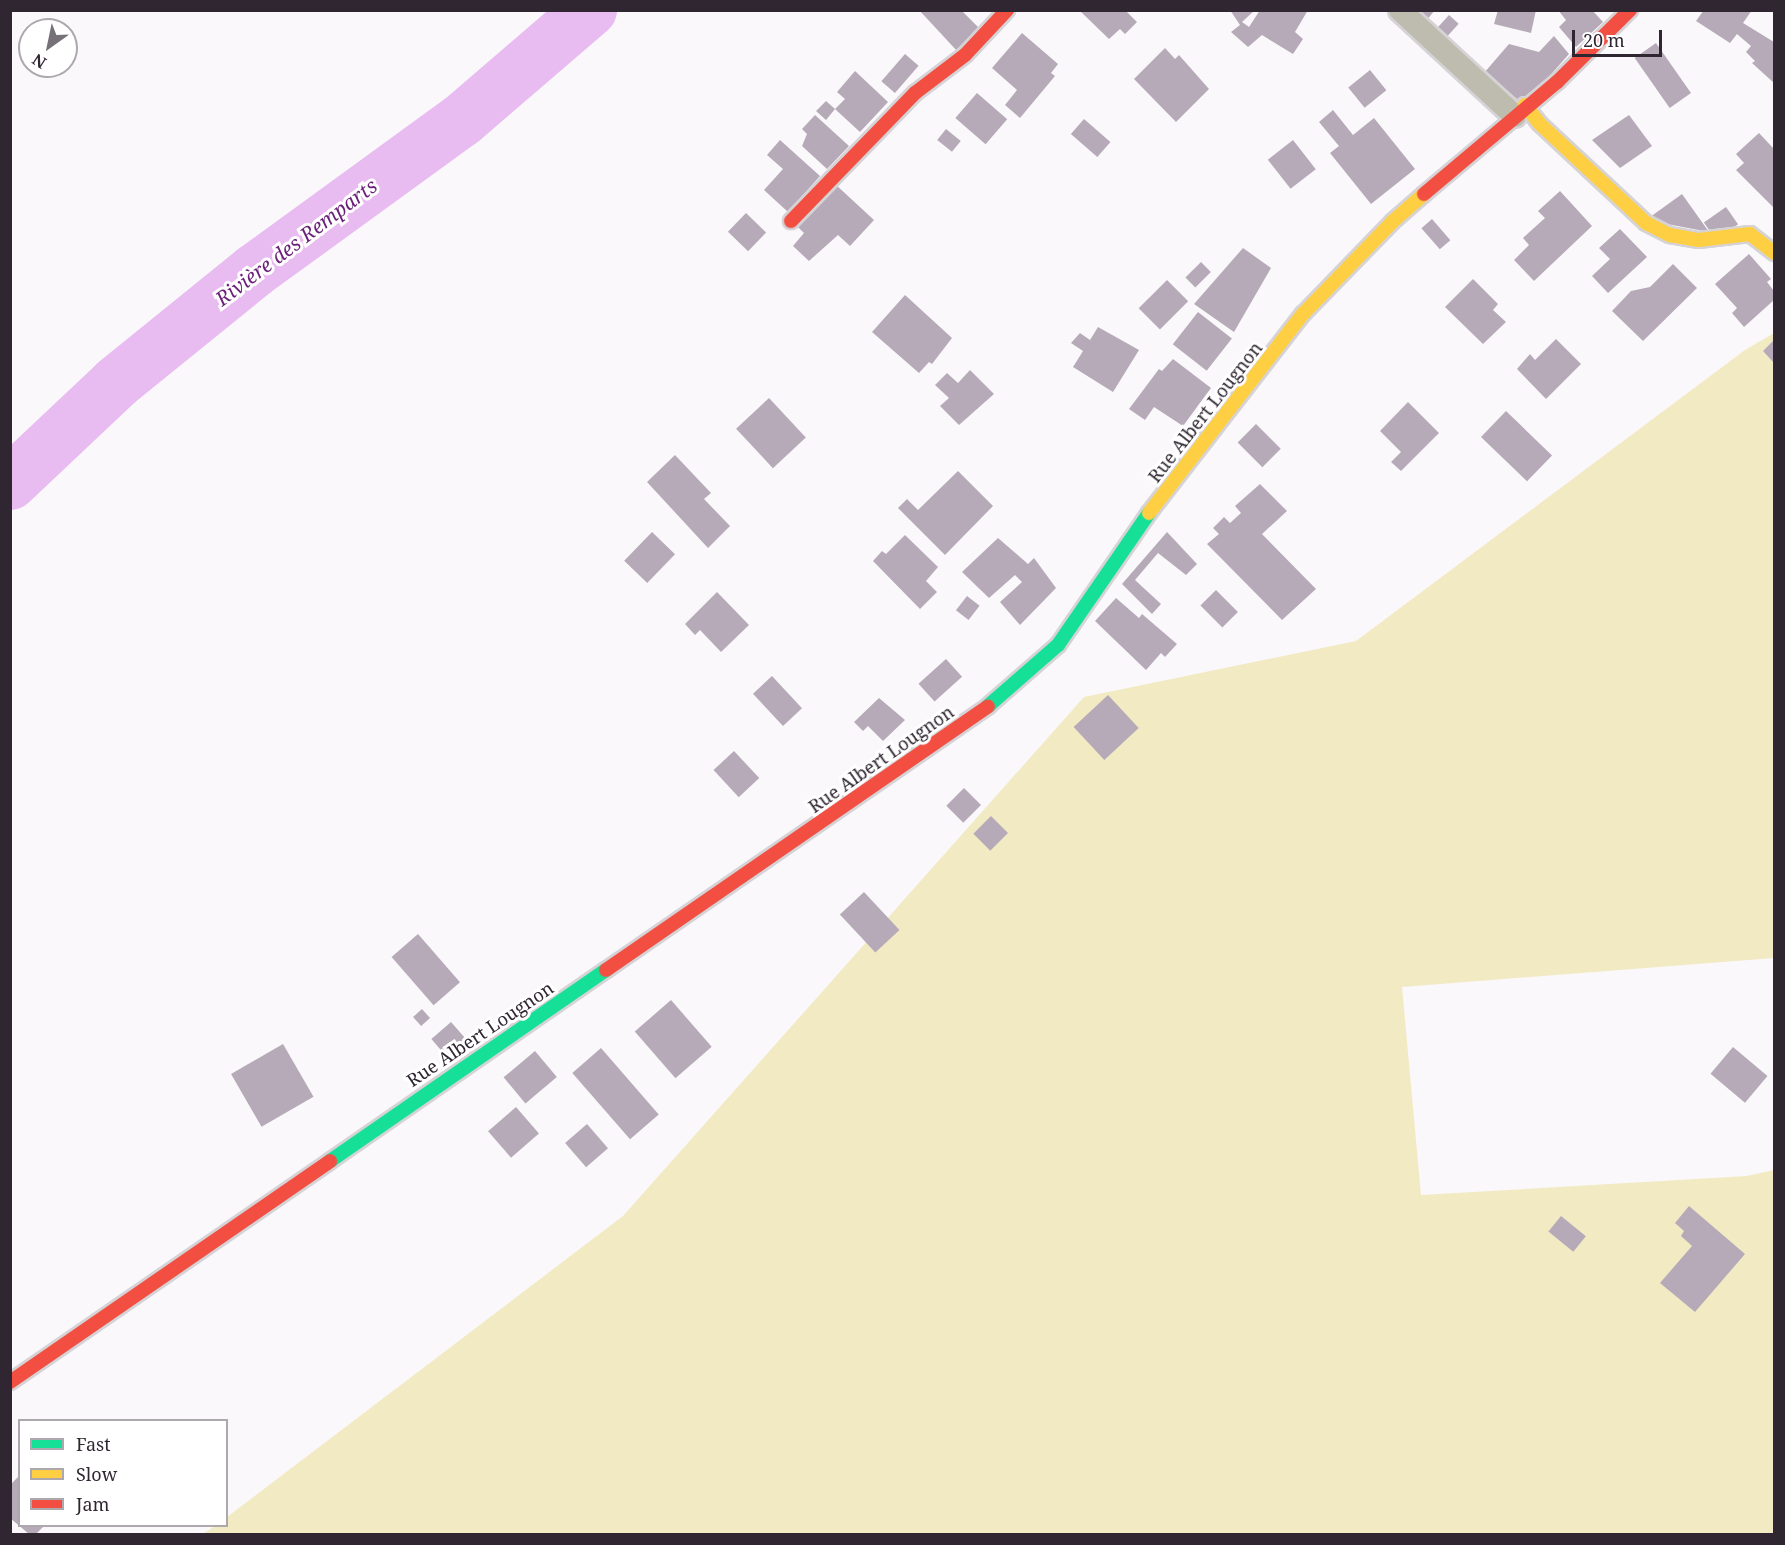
<!DOCTYPE html>
<meta charset="utf-8">
<style>
body{margin:0}
#map{position:relative;width:1785px;height:1545px;overflow:hidden;background:#faf8fb;font-family:"Noto Serif",serif}
div>[style]{position:absolute}
.green>*{inset:0;background:#f2eac3}
.river>*{height:54px;margin:-27px;padding:0 27px;transform-origin:27px;border-radius:27px;background:#e8bbf1}
.building>*{inset:0;background:#b6aab9;transform-origin:0 0}
.roads{filter:drop-shadow(2px 0 #d5d3d6) drop-shadow(-2px 0 #d5d3d6) drop-shadow(0 2px #d5d3d6) drop-shadow(0 -2px #d5d3d6)}
.street>*{height:22px;margin:-11px;padding:0 11px;transform-origin:11px;border-radius:11px;background:#bebcaf}
.fast>*{height:14px;margin:-7px;padding:0 7px;transform-origin:7px;border-radius:7px;background:#16e098}
.slow>*{height:14px;margin:-7px;padding:0 7px;transform-origin:7px;border-radius:7px;background:#ffcf43}
.jam>*{height:14px;margin:-7px;padding:0 7px;transform-origin:7px;border-radius:7px;background:#f24e42}
span{translate:-50% -50%;white-space:nowrap;text-align:center;line-height:1.15;-webkit-text-stroke:6px #fff;paint-order:stroke}
.street-label{font-size:18px;color:#2f2631}
.water-label{font-size:20px;color:#6a1f79;font-style:italic}
.frame{position:absolute;inset:0;border:12px solid #2f2631;pointer-events:none}
.legend{position:absolute;left:18px;top:1419px;width:210px;height:108px;box-sizing:border-box;background:#fff;border:2px solid #aca8ad;margin:0;padding:8px 10px;list-style:none;font-size:18px;color:#2f2631}
.legend li{display:flex;align-items:center;gap:12px;height:30px}
.legend b{width:30px;border:2px solid #aca8ad}
.north{position:absolute;left:18px;top:18px;width:60px;height:60px;box-sizing:border-box;background:#fff;border:2px solid #aca8ad;border-radius:50%;rotate:213deg;font-size:16px;font-weight:700;line-height:24px;text-align:center;color:#2f2631}
.north::after{content:'';display:block;margin:auto;width:21px;height:27px;background:#767078;clip-path:polygon(50% 0,100% 100%,50% 72%,0 100%)}
.scale{position:absolute;left:1572px;top:30px;width:90px;height:27px;box-sizing:border-box;border:3px solid #2f2631;border-top:0;padding-left:8px;font-size:18px;line-height:21px;white-space:nowrap;color:#2f2631;-webkit-text-stroke:4px #fff;paint-order:stroke}
</style>
<div id="map">
<div class="green">
<div style="clip-path:polygon(1774px 333px,1774px 958px,1402px 987px,1421px 1195px,1747px 1176px,1774px 1170px,1774px 1534px,203px 1534px,215px 1526px,226px 1526px,227px 1517px,623px 1216px,1084px 697px,1356px 641px,1745px 350px)"></div>
</div>
<div class="river">
<div style="left:10px;top:483px;width:147px;rotate:-43.3deg"></div>
<div style="left:117px;top:382px;width:176px;rotate:-39deg"></div>
<div style="left:254px;top:271px;width:257px;rotate:-36deg"></div>
<div style="left:462px;top:120px;width:169px;rotate:-40.7deg"></div>
</div>
<div class="building">
<div style="clip-path:polygon(919px 10px,961px 10px,981px 30px,958px 52px)"></div>
<div style="clip-path:polygon(1079px 10px,1125px 10px,1137px 22px,1125px 34px,1120px 29px,1109px 39px)"></div>
<div style="clip-path:polygon(1230px 10px,1255px 10px,1242px 22px,1249px 27px,1260px 10px,1308px 10px,1295px 32px,1303px 39px,1293px 54px,1262px 35px,1248px 47px,1231px 32px,1240px 25px)"></div>
<div style="clip-path:polygon(1403px 10px,1435px 10px,1422px 26px)"></div>
<div style="clip-path:polygon(1498px 10px,1536px 10px,1531px 33px,1494px 24px)"></div>
<div style="clip-path:polygon(1558px 10px,1592px 10px,1603px 22px,1576px 47px,1559px 27px,1566px 20px)"></div>
<div style="clip-path:polygon(1704px 10px,1752px 10px,1743px 23px,1774px 42px,1774px 83px,1752px 63px,1755px 61px,1746px 52px,1751px 46px,1737px 34px,1730px 43px,1696px 21px)"></div>
<div style="left:1449px;top:15px;width:13px;height:25px;rotate:42deg"></div>
<div style="clip-path:polygon(1022px 33px,1058px 64px,1051px 73px,1055px 76px,1020px 118px,1005px 105px,1017px 90px,992px 68px)"></div>
<div style="clip-path:polygon(1554px 36px,1569px 54px,1524px 105px,1497px 82px,1490px 90px,1478px 80px,1509px 44px,1539px 52px)"></div>
<div style="left:1656px;top:43px;width:61px;height:26px;rotate:55deg"></div>
<div style="clip-path:polygon(1165px 48px,1175px 59px,1179px 55px,1209px 89px,1176px 122px,1134px 79px)"></div>
<div style="left:905px;top:54px;width:18px;height:36px;rotate:41deg"></div>
<div style="left:1370px;top:70px;width:26px;height:28px;rotate:51deg"></div>
<div style="clip-path:polygon(855px 71px,888px 102px,860px 132px,835px 109px,826px 120px,816px 111px,826px 101px,835px 109px,845px 99px,837px 92px)"></div>
<div style="left:977px;top:93px;width:40px;height:33px;rotate:41deg"></div>
<div style="clip-path:polygon(1333px 110px,1353px 135px,1374px 118px,1415px 169px,1371px 204px,1330px 153px,1339px 146px,1319px 122px)"></div>
<div style="clip-path:polygon(815px 115px,849px 146px,827px 169px,802px 146px,807px 134px,802px 129px)"></div>
<div style="clip-path:polygon(1629px 115px,1652px 146px,1620px 168px,1592px 140px)"></div>
<div style="left:1084px;top:119px;width:35px;height:20px;rotate:41deg"></div>
<div style="left:946px;top:129px;width:19px;height:14px;rotate:39deg"></div>
<div style="clip-path:polygon(1759px 133px,1774px 149px,1774px 208px,1736px 170px,1744px 163px,1736px 154px)"></div>
<div style="clip-path:polygon(780px 140px,820px 176px,788px 212px,764px 190px,783px 169px,767px 155px)"></div>
<div style="left:1293px;top:140px;width:37px;height:32px;rotate:52deg"></div>
<div style="clip-path:polygon(835px 184px,874px 220px,850px 246px,838px 235px,809px 261px,793px 246px,804px 233px,797px 226px)"></div>
<div style="clip-path:polygon(1560px 191px,1592px 226px,1534px 281px,1514px 260px,1529px 245px,1523px 238px,1545px 218px,1538px 211px)"></div>
<div style="clip-path:polygon(1682px 194px,1709px 232px,1646px 220px)"></div>
<div style="left:1726px;top:207px;width:21px;height:27px;rotate:55deg"></div>
<div style="left:746px;top:213px;width:28px;height:26px;rotate:44deg"></div>
<div style="left:1432px;top:219px;width:28px;height:14px;rotate:49deg"></div>
<div style="clip-path:polygon(1620px 229px,1647px 257px,1608px 293px,1592px 276px,1610px 259px,1599px 248px)"></div>
<div style="clip-path:polygon(1243px 248px,1271px 268px,1234px 332px,1194px 304px)"></div>
<div style="clip-path:polygon(1749px 254px,1771px 279px,1767px 282px,1774px 291px,1774px 300px,1744px 327px,1732px 313px,1737px 308px,1715px 284px)"></div>
<div style="left:1201px;top:262px;width:14px;height:22px;rotate:45deg"></div>
<div style="clip-path:polygon(1673px 264px,1697px 288px,1643px 341px,1612px 311px,1631px 291px,1650px 287px)"></div>
<div style="clip-path:polygon(1473px 279px,1498px 304px,1493px 310px,1506px 322px,1483px 344px,1445px 307px)"></div>
<div style="left:1167px;top:280px;width:30px;height:40px;rotate:45deg"></div>
<div style="clip-path:polygon(905px 295px,952px 338px,932px 364px,929px 362px,919px 373px,872px 332px)"></div>
<div style="left:1198px;top:312px;width:43px;height:41px;rotate:38deg"></div>
<div style="clip-path:polygon(1098px 327px,1139px 350px,1113px 392px,1073px 367px,1083px 351px,1071px 343px,1080px 333px,1090px 340px)"></div>
<div style="clip-path:polygon(1556px 339px,1581px 364px,1546px 399px,1517px 369px,1530px 354px,1535px 360px)"></div>
<div style="clip-path:polygon(1774px 340px,1774px 363px,1763px 351px)"></div>
<div style="clip-path:polygon(1173px 359px,1211px 388px,1183px 426px,1154px 407px,1145px 420px,1129px 409px,1159px 369px,1162px 371px)"></div>
<div style="clip-path:polygon(970px 370px,994px 394px,959px 425px,940px 406px,949px 398px,935px 385px,947px 373px,958px 383px)"></div>
<div style="left:769px;top:398px;width:54px;height:45px;rotate:47deg"></div>
<div style="clip-path:polygon(1408px 402px,1439px 433px,1401px 471px,1391px 462px,1401px 452px,1380px 431px)"></div>
<div style="left:1506px;top:411px;width:64px;height:36px;rotate:44deg"></div>
<div style="left:1256px;top:424px;width:35px;height:26px;rotate:45deg"></div>
<div style="clip-path:polygon(675px 455px,711px 493px,704px 499px,730px 526px,708px 548px,647px 482px)"></div>
<div style="clip-path:polygon(958px 471px,993px 506px,945px 555px,898px 508px,907px 499px,918px 510px)"></div>
<div style="clip-path:polygon(1260px 484px,1287px 511px,1262px 534px,1316px 589px,1282px 620px,1207px 544px,1219px 534px,1213px 528px,1224px 517px,1230px 523px,1241px 513px,1235px 506px)"></div>
<div style="left:652px;top:532px;width:32px;height:40px;rotate:44deg"></div>
<div style="clip-path:polygon(1167px 532px,1197px 564px,1186px 575px,1158px 553px,1135px 580px,1161px 604px,1152px 614px,1122px 584px)"></div>
<div style="clip-path:polygon(905px 535px,938px 567px,926px 581px,937px 592px,920px 609px,873px 561px,882px 551px,886px 554px)"></div>
<div style="clip-path:polygon(998px 538px,1028px 564px,1034px 558px,1056px 588px,1020px 625px,1000px 602px,1022px 582px,1015px 575px,989px 598px,962px 572px)"></div>
<div style="left:1216px;top:590px;width:31px;height:22px;rotate:45deg"></div>
<div style="clip-path:polygon(717px 592px,749px 625px,721px 652px,700px 630px,695px 635px,685px 624px)"></div>
<div style="left:967px;top:596px;width:16px;height:18px;rotate:38deg"></div>
<div style="clip-path:polygon(1116px 598px,1139px 618px,1142px 614px,1177px 644px,1165px 657px,1161px 653px,1146px 670px,1095px 621px)"></div>
<div style="left:946px;top:659px;width:24px;height:37px;rotate:48deg"></div>
<div style="left:772px;top:676px;width:44px;height:26px;rotate:47deg"></div>
<div style="left:1108px;top:695px;width:45px;height:47px;rotate:47deg"></div>
<div style="clip-path:polygon(879px 698px,905px 720px,883px 741px,868px 726px,863px 731px,854px 722px)"></div>
<div style="left:734px;top:751px;width:37px;height:28px;rotate:47deg"></div>
<div style="left:964px;top:788px;width:24px;height:25px;rotate:45deg"></div>
<div style="left:991px;top:816px;width:24px;height:25px;rotate:45deg"></div>
<div style="left:864px;top:892px;width:52px;height:33px;rotate:47deg"></div>
<div style="left:418px;top:934px;width:64px;height:35px;rotate:49deg"></div>
<div style="left:671px;top:1000px;width:62px;height:48px;rotate:49deg"></div>
<div style="left:422px;top:1009px;width:12px;height:12px;rotate:48deg"></div>
<div style="left:451px;top:1022px;width:23px;height:26px;rotate:49deg"></div>
<div style="left:283px;top:1044px;width:61px;height:60px;rotate:60deg"></div>
<div style="left:1733px;top:1047px;width:45px;height:35px;rotate:40deg"></div>
<div style="left:601px;top:1048px;width:88px;height:38px;rotate:49deg"></div>
<div style="left:535px;top:1051px;width:34px;height:41px;rotate:50deg"></div>
<div style="left:516px;top:1107px;width:35px;height:37px;rotate:49deg"></div>
<div style="left:587px;top:1124px;width:32px;height:29px;rotate:49deg"></div>
<div style="clip-path:polygon(1689px 1206px,1745px 1254px,1695px 1312px,1660px 1283px,1692px 1246px,1681px 1236px,1684px 1231px,1675px 1223px)"></div>
<div style="left:1561px;top:1216px;width:32px;height:20px;rotate:39deg"></div>
<div style="clip-path:polygon(20px 1475px,20px 1526px,44px 1526px,36px 1534px,29px 1534px,10px 1518px,10px 1485px)"></div>
</div>
<div class="roads">
<div class="street">
<div style="left:1400px;top:10px;width:156px;rotate:42.7deg"></div>
</div>
<div class="fast">
<div style="left:988px;top:706px;width:93px;rotate:-41.1deg"></div>
<div style="left:1058px;top:645px;width:160px;rotate:-55.4deg"></div>
<div style="left:330px;top:1161px;width:336px;rotate:-34.7deg"></div>
</div>
<div class="slow">
<div style="left:1525px;top:105px;width:24px;rotate:52deg"></div>
<div style="left:1540px;top:124px;width:145px;rotate:43deg"></div>
<div style="left:1646px;top:223px;width:27px;rotate:27deg"></div>
<div style="left:1670px;top:235px;width:29px;rotate:10deg"></div>
<div style="left:1699px;top:240px;width:51px;rotate:-6.7deg"></div>
<div style="left:1750px;top:234px;width:31px;rotate:38deg"></div>
<div style="left:1149px;top:513px;width:252px;rotate:-52.3deg"></div>
<div style="left:1303px;top:314px;width:128px;rotate:-45.9deg"></div>
<div style="left:1392px;top:222px;width:43px;rotate:-41.2deg"></div>
</div>
<div class="jam">
<div style="left:1424px;top:194px;width:174px;rotate:-40.1deg"></div>
<div style="left:1557px;top:82px;width:103px;rotate:-44.6deg"></div>
<div style="left:791px;top:221px;width:178px;rotate:-45.9deg"></div>
<div style="left:915px;top:93px;width:63px;rotate:-37.2deg"></div>
<div style="left:965px;top:55px;width:62px;rotate:-47deg"></div>
<div style="left:606px;top:970px;width:464px;rotate:-34.6deg"></div>
<div style="left:10px;top:1382px;width:389px;rotate:-34.6deg"></div>
</div>
</div>
<div class="street-label">
<span style="left:1205px;top:412px;rotate:-52deg">Rue Albert Lougnon</span>
<span style="left:881px;top:759px;rotate:-35deg">Rue Albert Lougnon</span>
<span style="left:480px;top:1034px;rotate:-34deg">Rue Albert Lougnon</span>
</div>
<div class="water-label">
<span style="left:296px;top:242px;rotate:-37deg">Rivière des Remparts</span>
</div>
<div class="frame"></div>
<ul class="legend">
<li><b style="height:8px;background:#16e098"></b>Fast</li>
<li><b style="height:8px;background:#ffcf43"></b>Slow</li>
<li><b style="height:8px;background:#f24e42"></b>Jam</li>
</ul>
<div class="north">N</div>
<div class="scale">20 m</div>
</div>
